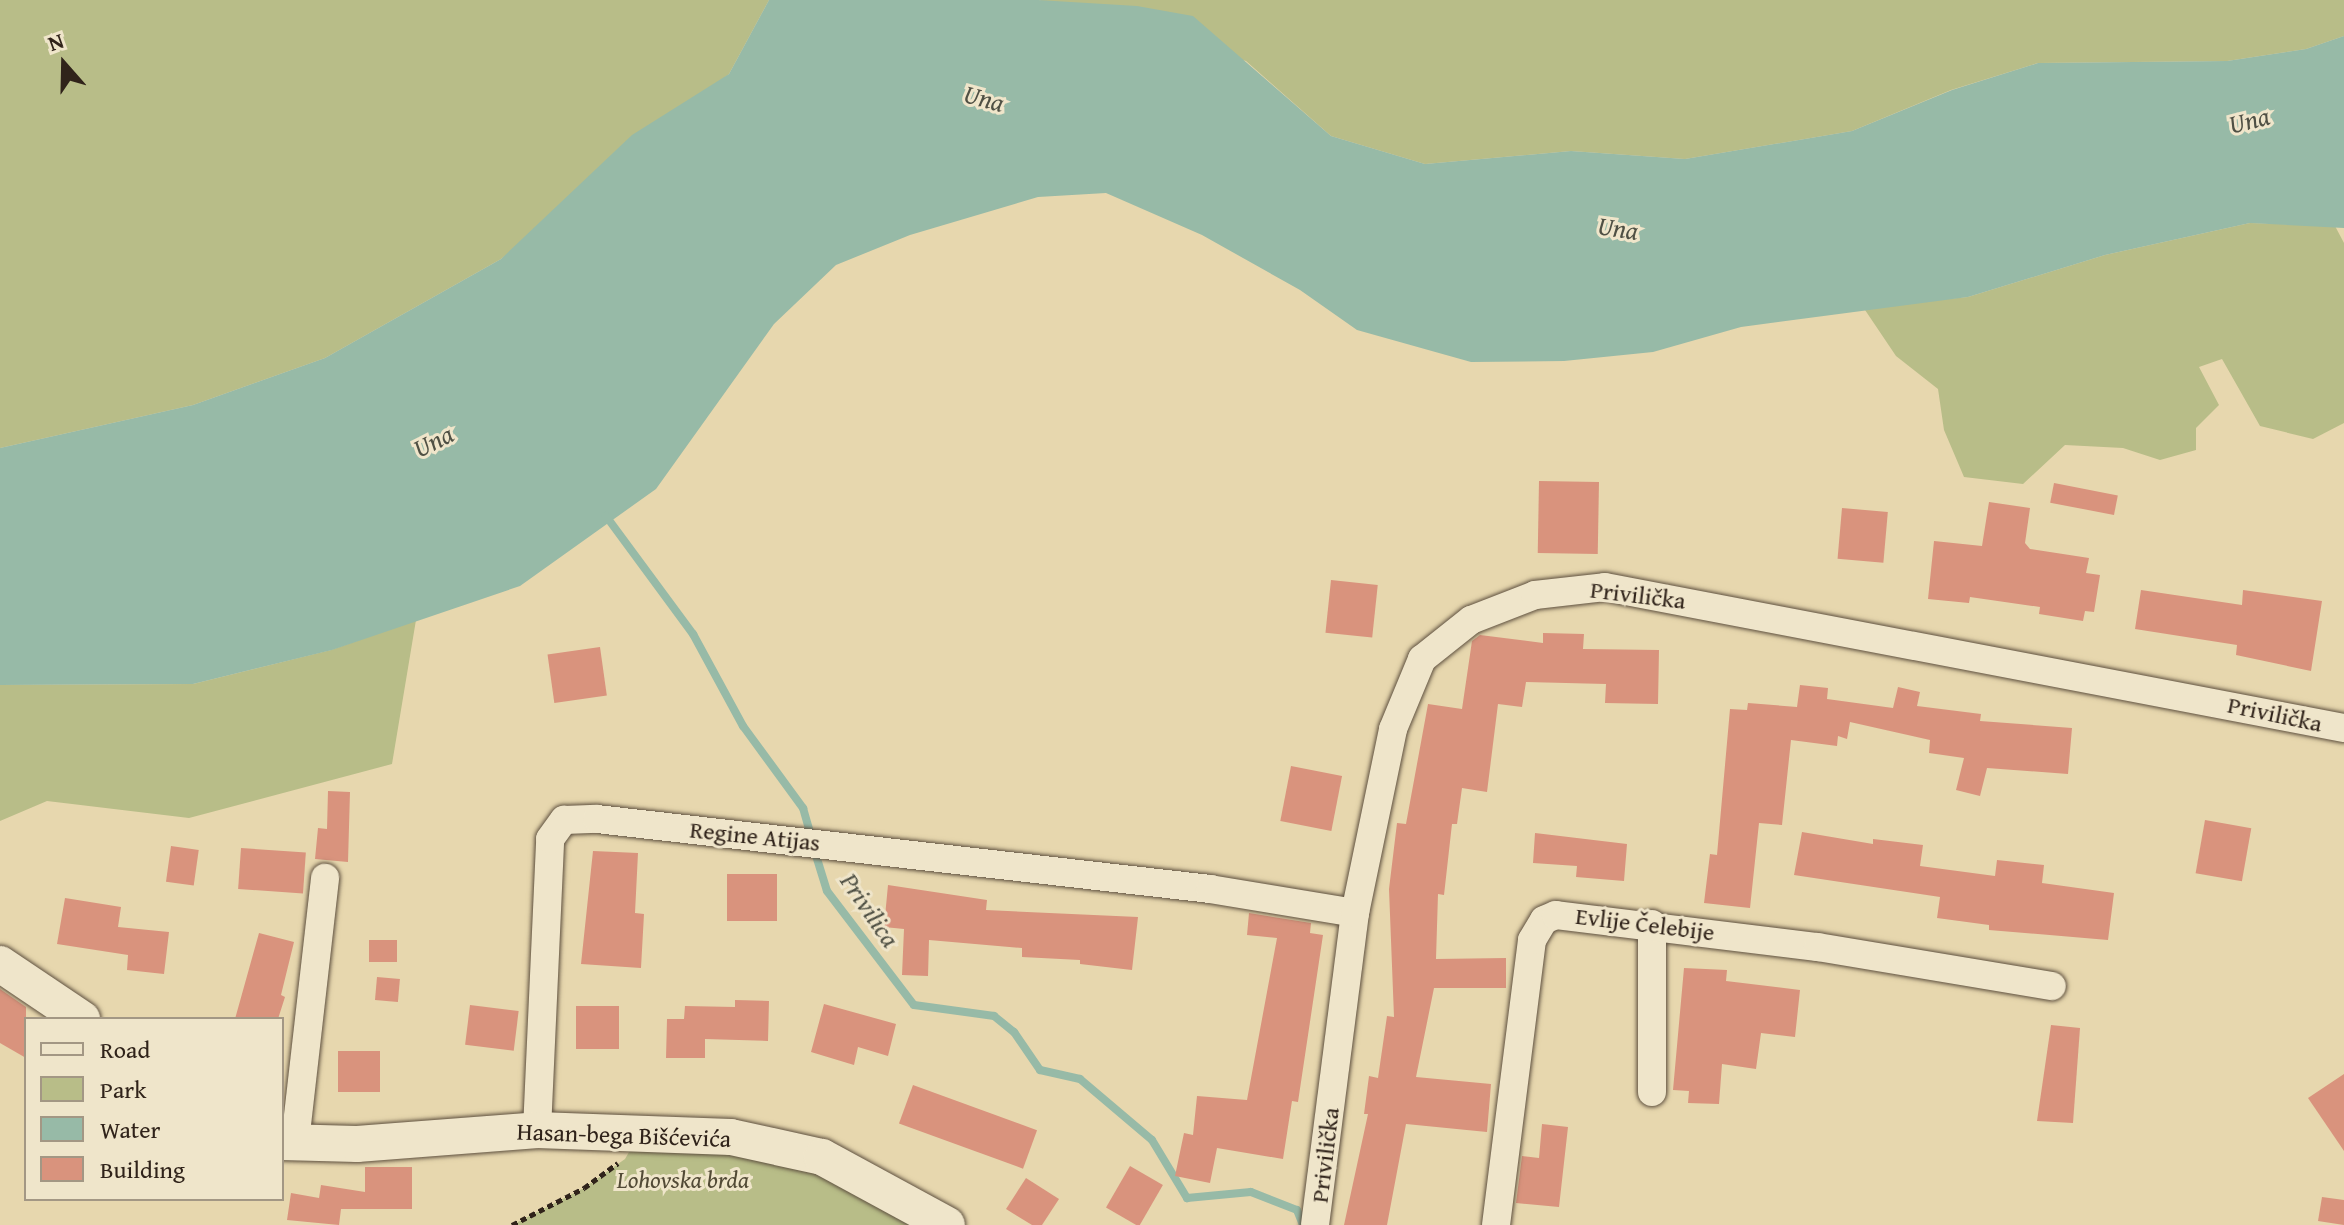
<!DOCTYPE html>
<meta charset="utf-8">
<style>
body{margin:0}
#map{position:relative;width:2344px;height:1225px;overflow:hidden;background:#e7d7ae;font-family:"Gentium Book Plus",serif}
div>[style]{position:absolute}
.green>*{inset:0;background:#b8bd88}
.water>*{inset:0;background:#97baa7}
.stream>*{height:8px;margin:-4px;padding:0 4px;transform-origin:4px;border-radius:4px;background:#97baa7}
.building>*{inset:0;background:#d9937d;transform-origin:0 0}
.path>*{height:5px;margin-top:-2.5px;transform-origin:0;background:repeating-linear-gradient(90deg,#30231a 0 6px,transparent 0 10px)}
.roads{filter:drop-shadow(0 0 2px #5e503f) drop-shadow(0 0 2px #5e503f)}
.minor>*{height:28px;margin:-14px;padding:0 14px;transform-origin:14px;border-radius:14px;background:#efe5ca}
.tertiary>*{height:36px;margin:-18px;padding:0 18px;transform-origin:18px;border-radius:18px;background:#efe5ca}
span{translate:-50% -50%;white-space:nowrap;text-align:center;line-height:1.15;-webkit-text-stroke:6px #efe5ca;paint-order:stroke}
.street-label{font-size:24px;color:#30231a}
.park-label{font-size:24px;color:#524a36;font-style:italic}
.water-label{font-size:26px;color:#4f5044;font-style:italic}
.legend{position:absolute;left:24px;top:1017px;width:260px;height:184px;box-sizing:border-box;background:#efe5ca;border:2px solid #a39784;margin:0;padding:10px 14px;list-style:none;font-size:24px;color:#30231a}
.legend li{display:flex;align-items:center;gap:16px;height:40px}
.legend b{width:40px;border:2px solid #a39784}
.north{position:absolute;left:24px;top:24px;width:80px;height:80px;-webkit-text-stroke:6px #efe5ca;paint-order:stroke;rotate:340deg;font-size:22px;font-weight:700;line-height:32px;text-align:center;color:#30231a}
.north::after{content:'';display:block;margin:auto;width:28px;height:36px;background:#30231a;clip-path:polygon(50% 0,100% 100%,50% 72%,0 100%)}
</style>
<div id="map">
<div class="green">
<i style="clip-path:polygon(0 0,769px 0,729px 74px,501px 259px,325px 358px,193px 405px,0 448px)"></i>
<i style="clip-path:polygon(1038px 0,2344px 0,2344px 36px,2306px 49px,2227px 61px,2038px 63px,1951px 90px,1852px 131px,1685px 159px,1571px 151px,1425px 164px,1331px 136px,1246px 61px)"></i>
<i style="clip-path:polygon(2250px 223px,2335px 226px,2344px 243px,2344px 423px,2313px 439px,2260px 426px,2222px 359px,2199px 367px,2219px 405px,2196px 428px,2196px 450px,2160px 460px,2123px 448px,2065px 445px,2023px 484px,1964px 477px,1944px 430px,1938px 389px,1896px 356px,1863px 307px,1968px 297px,2105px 255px)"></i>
<i style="clip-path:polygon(416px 620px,392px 764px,189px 818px,47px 801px,0 821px,0 685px,193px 684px,331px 650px)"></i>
<i style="clip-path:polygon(640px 1133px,731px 1137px,947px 1225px,512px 1225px,584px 1188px,625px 1159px)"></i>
</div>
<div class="water">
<i style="clip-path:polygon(769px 0,1038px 0,1137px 6px,1193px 16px,1331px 136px,1425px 164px,1571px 151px,1685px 159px,1852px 131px,1952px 90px,2038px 63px,2227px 61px,2306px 49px,2344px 36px,2344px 228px,2250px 223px,2105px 255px,1968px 297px,1741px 327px,1653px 352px,1564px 361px,1471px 362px,1357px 330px,1300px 290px,1202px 235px,1106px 193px,1038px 197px,910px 235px,836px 265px,774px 324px,656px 489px,520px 586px,332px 650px,193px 684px,0 685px,0 448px,193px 405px,325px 358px,501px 259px,632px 135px,729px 74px)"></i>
</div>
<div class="stream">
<i style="left:606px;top:516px;width:147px;rotate:53.6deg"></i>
<i style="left:693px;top:634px;width:105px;rotate:61.5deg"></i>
<i style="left:743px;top:726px;width:102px;rotate:53.8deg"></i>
<i style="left:803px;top:808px;width:29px;rotate:74deg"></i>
<i style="left:814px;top:849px;width:44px;rotate:72.8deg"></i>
<i style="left:827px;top:891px;width:143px;rotate:52.7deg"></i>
<i style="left:914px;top:1005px;width:81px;rotate:7.8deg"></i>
<i style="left:994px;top:1016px;width:26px;rotate:39deg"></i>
<i style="left:1014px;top:1032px;width:46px;rotate:55.6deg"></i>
<i style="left:1040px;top:1070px;width:41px;rotate:12.7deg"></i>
<i style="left:1080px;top:1079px;width:94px;rotate:40.3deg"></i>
<i style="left:1152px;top:1140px;width:68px;rotate:58.9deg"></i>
<i style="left:1187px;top:1198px;width:64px;rotate:-5.4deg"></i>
<i style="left:1251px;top:1192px;width:49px;rotate:21.4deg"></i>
<i style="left:1297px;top:1210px;width:16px;rotate:68deg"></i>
</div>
<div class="building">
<i style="left:1539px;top:481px;width:60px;height:72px;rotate:1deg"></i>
<i style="left:2054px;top:483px;width:65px;height:20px;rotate:11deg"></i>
<i style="clip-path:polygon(1989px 502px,2030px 508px,2025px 543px,2030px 549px,2089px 558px,2086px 573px,2100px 575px,2094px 612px,2085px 611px,2083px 621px,2039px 614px,2040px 607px,1970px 597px,1969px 603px,1928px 599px,1934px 541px,1982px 546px)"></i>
<i style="left:1842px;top:508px;width:46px;height:51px;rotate:5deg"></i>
<i style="left:1331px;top:580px;width:47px;height:53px;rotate:6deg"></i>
<i style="clip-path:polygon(2141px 590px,2242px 605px,2243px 590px,2322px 601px,2311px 671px,2236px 655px,2237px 645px,2135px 629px)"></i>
<i style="clip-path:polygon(1543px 633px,1584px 634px,1583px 649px,1659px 650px,1658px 704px,1605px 703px,1606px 684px,1526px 682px,1522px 707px,1498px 704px,1487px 792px,1462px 788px,1457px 824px,1452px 824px,1444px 895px,1438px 894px,1436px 959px,1506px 958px,1506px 988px,1434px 988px,1416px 1077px,1491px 1084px,1487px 1132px,1406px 1124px,1387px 1225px,1344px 1225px,1368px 1114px,1364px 1114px,1369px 1076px,1378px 1078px,1387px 1016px,1394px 1017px,1389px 889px,1397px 823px,1406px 824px,1428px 704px,1462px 709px,1472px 641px,1480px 635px,1543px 643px)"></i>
<i style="left:600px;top:647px;width:49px;height:53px;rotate:82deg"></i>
<i style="clip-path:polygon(1800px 685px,1828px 688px,1827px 699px,1893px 708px,1898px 687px,1920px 692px,1917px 706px,1981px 714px,1980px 721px,2072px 728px,2068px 774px,1987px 768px,1980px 796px,1956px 790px,1964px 758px,1929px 753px,1930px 740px,1850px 722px,1847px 739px,1838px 736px,1837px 746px,1791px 740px,1782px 825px,1759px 823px,1750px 908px,1704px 903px,1710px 854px,1717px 855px,1730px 709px,1747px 710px,1748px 703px,1797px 707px)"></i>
<i style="left:1291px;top:766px;width:52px;height:56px;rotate:11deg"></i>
<i style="clip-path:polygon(328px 791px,350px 792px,348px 862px,315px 859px,318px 828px,327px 829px)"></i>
<i style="left:2205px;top:820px;width:47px;height:54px;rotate:10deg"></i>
<i style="clip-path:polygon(1802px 832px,1873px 844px,1873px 839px,1923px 845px,1920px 866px,1995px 876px,1997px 860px,2044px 865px,2042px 883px,2114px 893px,2108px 940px,1989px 930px,1989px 925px,1937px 918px,1940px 897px,1794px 875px)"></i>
<i style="clip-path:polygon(1535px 833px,1627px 844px,1624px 881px,1576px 877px,1577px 866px,1533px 863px)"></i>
<i style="left:171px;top:846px;width:28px;height:36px;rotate:8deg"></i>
<i style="left:241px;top:848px;width:65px;height:41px;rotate:4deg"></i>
<i style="clip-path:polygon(593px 851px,638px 853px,635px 913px,644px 914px,641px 968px,581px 964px)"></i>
<i style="left:727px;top:874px;width:50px;height:47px"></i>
<i style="clip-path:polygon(888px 885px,987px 900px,986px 910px,1138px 917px,1132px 970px,1080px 964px,1080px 960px,1022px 957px,1022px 948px,929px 940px,928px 976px,902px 975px,904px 929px,884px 927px)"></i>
<i style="clip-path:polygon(65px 898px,121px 907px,118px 927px,169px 932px,164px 974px,127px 970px,128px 955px,57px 944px)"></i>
<i style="clip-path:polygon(1249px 913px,1311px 923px,1310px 933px,1323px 935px,1298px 1102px,1292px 1101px,1283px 1159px,1217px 1148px,1210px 1183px,1175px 1176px,1184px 1133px,1193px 1135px,1197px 1096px,1247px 1100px,1277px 938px,1247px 935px)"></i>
<i style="clip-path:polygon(259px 933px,294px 942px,281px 995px,285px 997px,278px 1019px,235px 1019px)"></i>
<i style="left:369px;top:940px;width:28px;height:22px"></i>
<i style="clip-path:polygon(1684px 968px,1727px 970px,1726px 981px,1800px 990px,1795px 1037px,1761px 1033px,1756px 1069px,1722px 1064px,1719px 1104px,1688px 1103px,1689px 1091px,1673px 1090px)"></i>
<i style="left:377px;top:977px;width:23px;height:23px;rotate:5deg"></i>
<i style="clip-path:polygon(0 989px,26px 1007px,26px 1058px,0 1043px)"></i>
<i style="clip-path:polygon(735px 1000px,769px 1001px,768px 1041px,705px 1039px,705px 1058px,666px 1058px,667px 1019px,684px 1019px,685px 1006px,735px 1007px)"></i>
<i style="clip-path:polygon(824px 1004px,896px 1024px,888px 1056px,858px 1047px,854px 1065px,811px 1052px)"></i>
<i style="left:470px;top:1005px;width:49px;height:40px;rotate:7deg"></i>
<i style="left:576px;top:1006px;width:43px;height:43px"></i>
<i style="clip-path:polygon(2051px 1025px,2080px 1028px,2073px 1123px,2037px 1121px)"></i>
<i style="left:338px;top:1051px;width:42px;height:41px"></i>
<i style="clip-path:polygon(2344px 1074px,2344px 1151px,2308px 1098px)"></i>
<i style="left:913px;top:1085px;width:132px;height:41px;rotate:20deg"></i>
<i style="clip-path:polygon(1542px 1124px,1568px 1127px,1559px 1207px,1516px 1203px,1522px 1156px,1539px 1158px)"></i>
<i style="left:1130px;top:1166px;width:38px;height:48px;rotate:30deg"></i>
<i style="clip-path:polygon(365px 1167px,412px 1167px,412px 1209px,341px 1209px,339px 1225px,287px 1220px,291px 1193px,319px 1198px,321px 1185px,365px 1192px)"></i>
<i style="clip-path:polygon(1026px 1178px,1059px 1199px,1042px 1225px,1032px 1225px,1006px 1209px)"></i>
<i style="clip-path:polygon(2322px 1197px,2344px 1200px,2344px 1225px,2318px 1221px)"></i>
</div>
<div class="path">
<i style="left:512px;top:1225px;width:81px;rotate:-27.2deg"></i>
<i style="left:584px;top:1188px;width:42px;rotate:-36.3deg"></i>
</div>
<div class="roads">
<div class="minor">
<i style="left:1652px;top:1092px;width:168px;rotate:-90deg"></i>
<i style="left:537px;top:1130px;width:291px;rotate:-87.4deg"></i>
<i style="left:550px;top:839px;width:24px;rotate:-54deg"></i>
<i style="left:564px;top:820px;width:33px;rotate:-2deg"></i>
<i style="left:597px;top:819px;width:617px;rotate:6.51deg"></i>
<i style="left:1210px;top:889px;width:147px;rotate:9.4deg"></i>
<i style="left:295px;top:1142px;width:266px;rotate:-83.5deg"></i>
<i style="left:1315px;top:1225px;width:315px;rotate:-82.7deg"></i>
<i style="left:1355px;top:913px;width:188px;rotate:-78.3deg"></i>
<i style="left:1393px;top:729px;width:76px;rotate:-67.5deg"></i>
<i style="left:1422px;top:659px;width:63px;rotate:-38.5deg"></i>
<i style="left:1471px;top:620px;width:69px;rotate:-21.3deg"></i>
<i style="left:1535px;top:595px;width:70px;rotate:-6.5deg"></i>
<i style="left:1605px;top:587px;width:752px;rotate:10.8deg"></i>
<i style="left:1496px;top:1225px;width:287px;rotate:-82.8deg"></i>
<i style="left:1532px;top:940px;width:23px;rotate:-59deg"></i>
<i style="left:1544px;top:920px;width:13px;rotate:-23deg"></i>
<i style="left:1556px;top:915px;width:264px;rotate:7deg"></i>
<i style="left:1818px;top:947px;width:237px;rotate:9.5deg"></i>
</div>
<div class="tertiary">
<i style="left:0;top:964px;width:99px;rotate:33.9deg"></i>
<i style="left:282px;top:1142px;width:75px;rotate:1.5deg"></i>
<i style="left:357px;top:1144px;width:181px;rotate:-4.4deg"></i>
<i style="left:537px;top:1130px;width:194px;rotate:2.1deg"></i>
<i style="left:731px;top:1137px;width:93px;rotate:12.4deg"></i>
<i style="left:822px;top:1157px;width:142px;rotate:28.5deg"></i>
</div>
</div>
<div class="street-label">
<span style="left:1638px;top:595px;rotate:7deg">Privilička</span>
<span style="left:2275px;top:714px;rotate:12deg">Privilička</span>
<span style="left:755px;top:836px;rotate:6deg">Regine Atijas</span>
<span style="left:1645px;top:924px;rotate:7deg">Evlije Čelebije</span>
<span style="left:624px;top:1135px;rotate:2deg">Hasan-bega Bišćevića</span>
<span style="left:1325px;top:1155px;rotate:-83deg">Privilička</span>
</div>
<div class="park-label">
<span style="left:683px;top:1180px">Lohovska brda</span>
</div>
<div class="water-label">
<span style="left:984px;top:98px;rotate:15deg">Una</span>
<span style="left:2249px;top:120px;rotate:-14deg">Una</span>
<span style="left:1618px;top:228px;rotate:8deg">Una</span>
<span style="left:433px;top:441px;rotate:-27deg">Una</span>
<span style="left:870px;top:910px;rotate:56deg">Privilica</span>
</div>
<ul class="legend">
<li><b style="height:10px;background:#efe5ca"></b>Road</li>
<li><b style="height:22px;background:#b8bd88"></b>Park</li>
<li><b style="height:22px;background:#97baa7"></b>Water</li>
<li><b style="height:22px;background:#d9937d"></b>Building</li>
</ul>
<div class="north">N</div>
</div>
